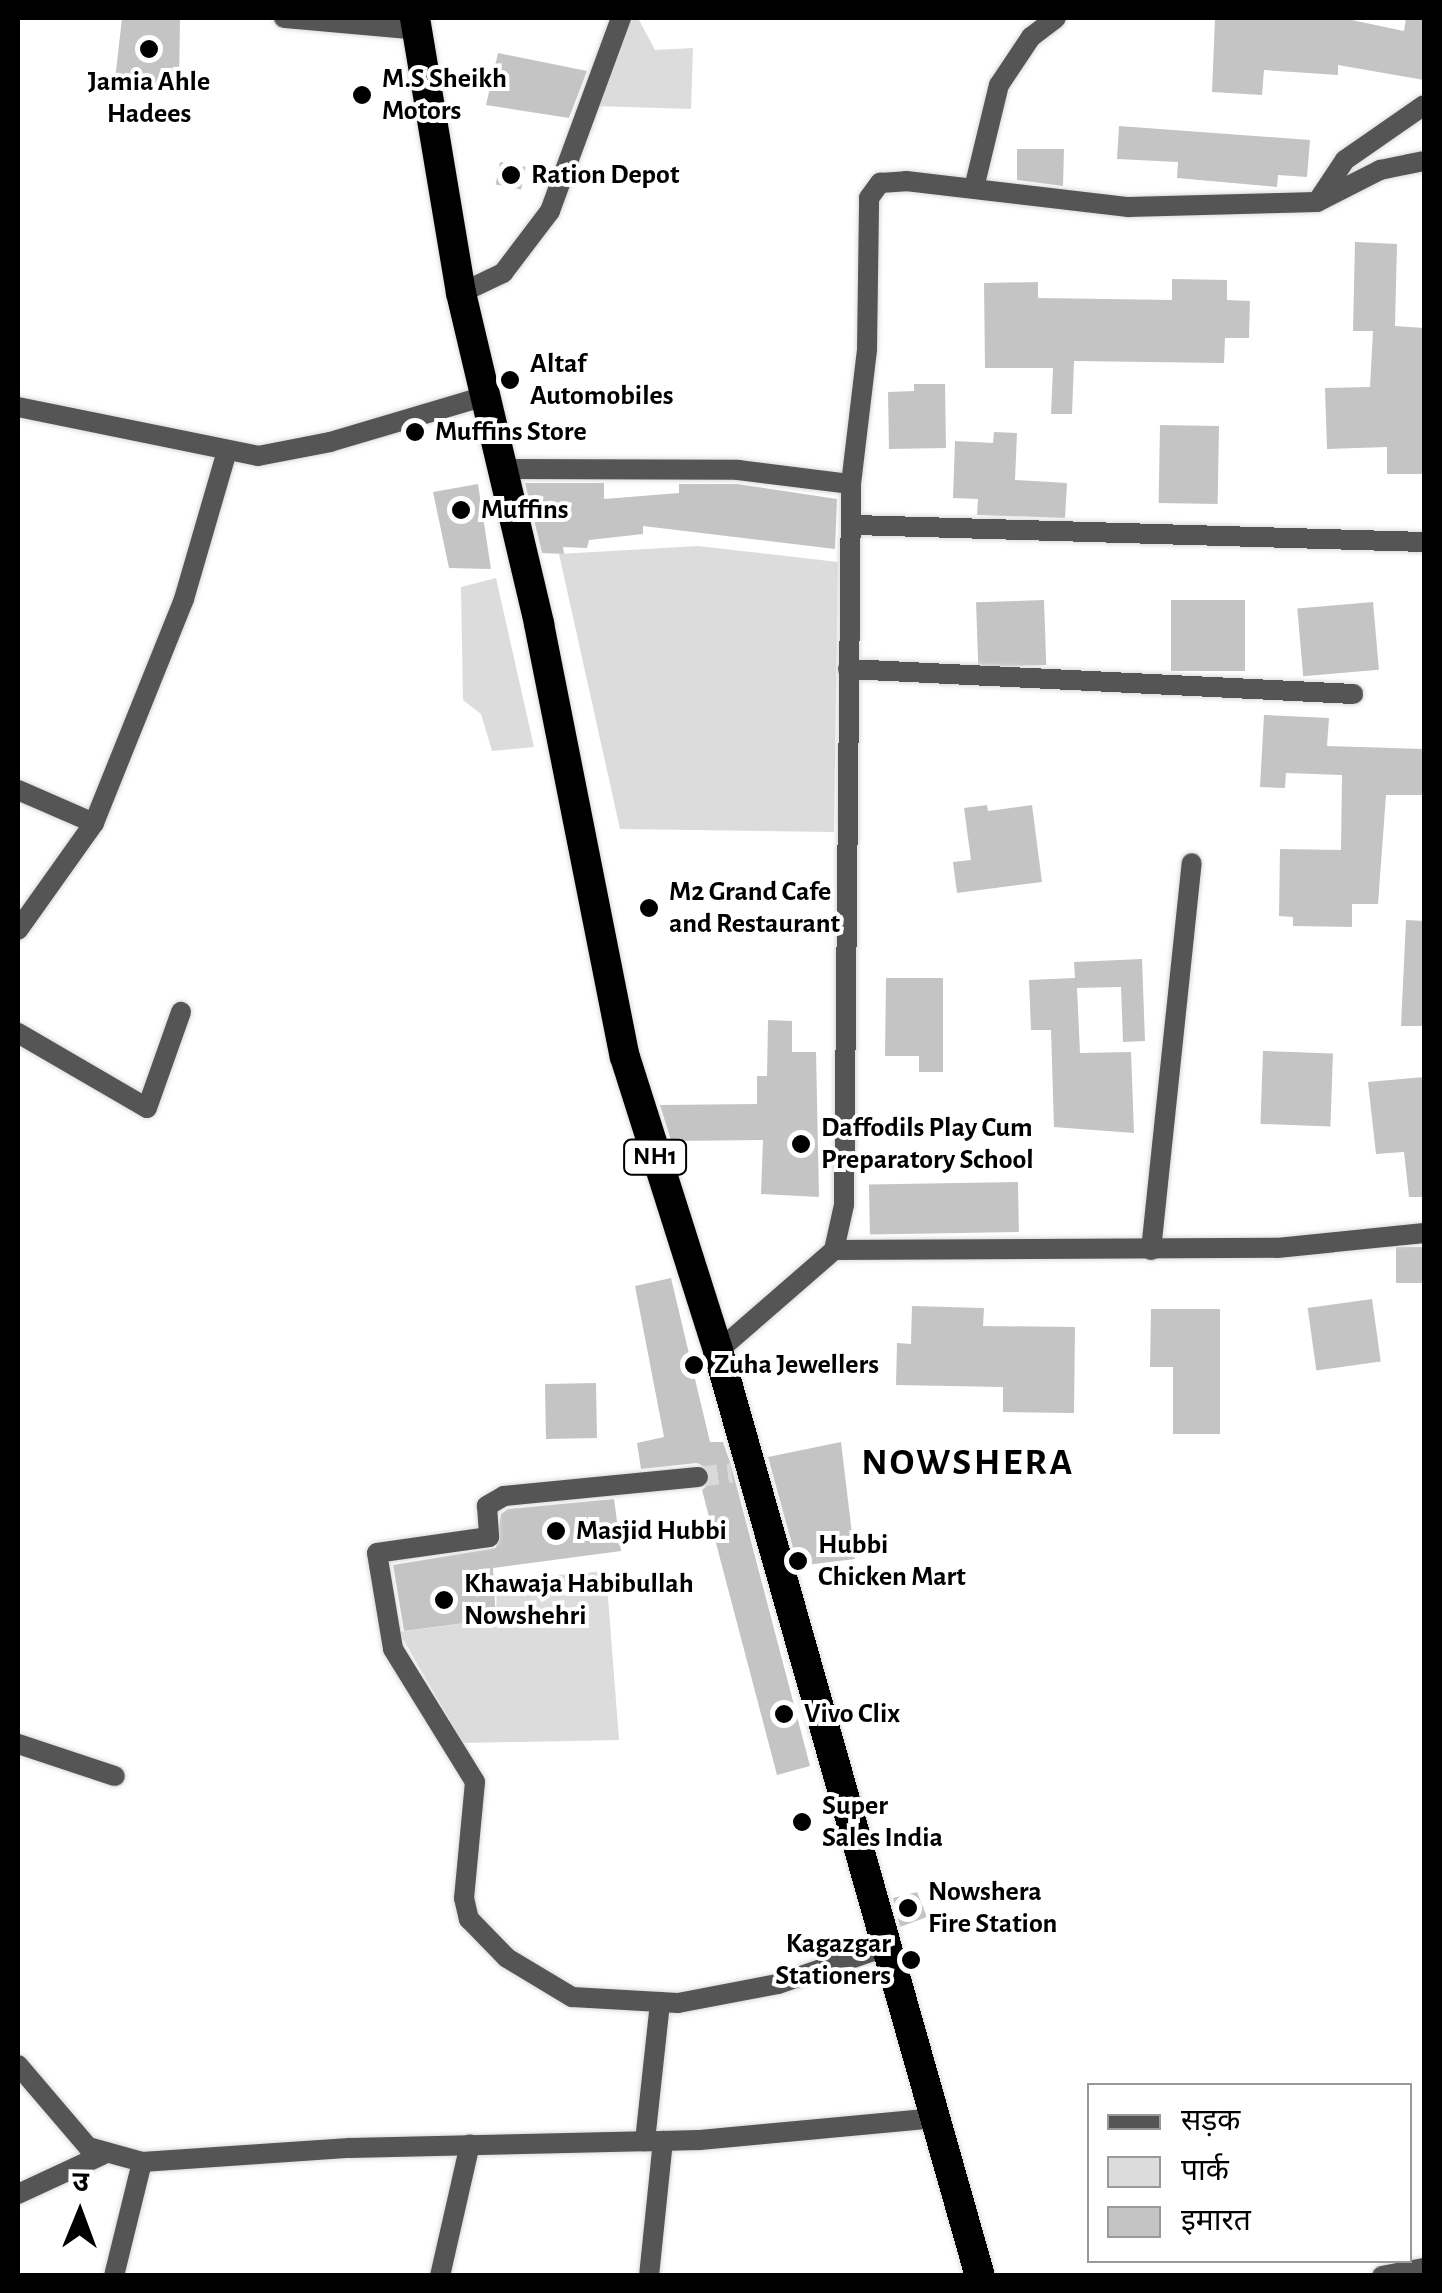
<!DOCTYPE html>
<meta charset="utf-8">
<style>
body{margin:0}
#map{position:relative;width:1442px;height:2293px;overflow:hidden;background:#fff;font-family:"Alegreya Sans","Noto Sans Devanagari",sans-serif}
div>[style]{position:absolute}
.green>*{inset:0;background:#dcdcdc}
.building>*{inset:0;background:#c4c4c4;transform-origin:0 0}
.street-tunnel>*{height:20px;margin-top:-10px;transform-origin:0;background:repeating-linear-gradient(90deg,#d9d9d9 0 20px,transparent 0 30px)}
.roads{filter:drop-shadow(0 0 2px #dbdbdb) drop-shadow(0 0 2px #dbdbdb)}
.street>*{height:20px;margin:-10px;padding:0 10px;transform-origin:10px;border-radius:10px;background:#555}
.highway>*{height:30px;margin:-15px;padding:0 15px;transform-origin:15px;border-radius:15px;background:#000}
.dots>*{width:28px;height:28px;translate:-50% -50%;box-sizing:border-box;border:5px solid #fff;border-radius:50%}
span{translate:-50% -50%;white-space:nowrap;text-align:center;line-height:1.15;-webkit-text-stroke:8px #fff;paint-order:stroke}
.shield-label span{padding:2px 8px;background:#fff;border:2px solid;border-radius:8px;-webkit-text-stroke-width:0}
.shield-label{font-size:25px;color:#000;font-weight:700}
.poi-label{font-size:28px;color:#000;font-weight:700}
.left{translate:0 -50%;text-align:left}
.right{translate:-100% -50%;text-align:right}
.district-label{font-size:38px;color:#000;font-weight:700;letter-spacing:2.5px}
.frame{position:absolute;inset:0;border:20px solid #000;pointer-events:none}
.legend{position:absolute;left:1087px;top:2083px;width:325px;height:180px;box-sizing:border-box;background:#fff;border:2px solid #999;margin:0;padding:12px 18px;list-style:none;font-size:30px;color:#000}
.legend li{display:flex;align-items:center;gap:20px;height:50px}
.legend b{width:50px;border:2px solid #999}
.north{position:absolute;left:30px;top:2163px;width:100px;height:100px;-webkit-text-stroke:8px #fff;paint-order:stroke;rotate:1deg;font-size:28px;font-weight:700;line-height:40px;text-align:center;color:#000}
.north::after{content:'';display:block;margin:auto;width:35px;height:45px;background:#000;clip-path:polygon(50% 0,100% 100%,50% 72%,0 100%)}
</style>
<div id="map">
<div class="green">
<i style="clip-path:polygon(628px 18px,638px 18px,655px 50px,693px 48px,691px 109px,595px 106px)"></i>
<i style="clip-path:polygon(698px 546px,838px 562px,834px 832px,620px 829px,559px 554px)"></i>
<i style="clip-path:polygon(496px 578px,534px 747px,492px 751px,481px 714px,463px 700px,461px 587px)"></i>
<i style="clip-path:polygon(606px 1571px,619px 1740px,463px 1743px,399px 1632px,496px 1619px,497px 1580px)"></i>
</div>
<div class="building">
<i style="clip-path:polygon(122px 18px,180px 18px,179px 89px,115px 80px)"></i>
<i style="clip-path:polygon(1215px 18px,1342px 18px,1404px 31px,1406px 18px,1424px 18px,1424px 80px,1338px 65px,1338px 75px,1264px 70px,1262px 95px,1212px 92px)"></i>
<i style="clip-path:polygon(498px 53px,587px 71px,569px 118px,486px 105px)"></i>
<i style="clip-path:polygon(1119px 126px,1310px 140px,1307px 177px,1278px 175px,1277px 187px,1177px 178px,1178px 162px,1117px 159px)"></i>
<i style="clip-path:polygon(1017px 149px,1064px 149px,1063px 186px,1017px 180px)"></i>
<i style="left:500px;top:162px;width:26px;height:23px;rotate:11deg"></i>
<i style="clip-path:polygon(1355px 242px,1397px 244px,1395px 326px,1424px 328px,1424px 474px,1387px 474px,1387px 447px,1327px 449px,1325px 388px,1370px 387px,1373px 331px,1353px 331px)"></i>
<i style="clip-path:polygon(1172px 279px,1227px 280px,1227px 300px,1250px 301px,1249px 338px,1225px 338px,1224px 363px,1074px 361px,1072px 414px,1051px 414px,1053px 368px,985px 368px,984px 283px,1038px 282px,1038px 298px,1172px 300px)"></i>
<i style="clip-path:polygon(914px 384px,945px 384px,946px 448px,889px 449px,888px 392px,914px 391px)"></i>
<i style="left:1160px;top:425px;width:59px;height:78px;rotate:1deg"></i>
<i style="clip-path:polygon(994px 432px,1017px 433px,1015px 480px,1067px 483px,1065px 518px,977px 515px,978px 499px,953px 498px,955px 441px,993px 443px)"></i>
<i style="clip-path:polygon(525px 483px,604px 483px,604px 499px,679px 493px,679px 484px,737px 484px,837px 499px,835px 549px,643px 526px,643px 534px,589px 540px,587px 548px,563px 547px,564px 554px,542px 553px)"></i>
<i style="clip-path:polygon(478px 484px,491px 569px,449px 568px,433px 492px)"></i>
<i style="left:1044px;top:600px;width:65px;height:68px;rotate:88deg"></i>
<i style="left:1171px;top:600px;width:74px;height:71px"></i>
<i style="left:1373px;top:602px;width:68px;height:76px;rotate:85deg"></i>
<i style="clip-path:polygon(1264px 715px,1329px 718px,1327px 746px,1424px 749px,1424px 795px,1386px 795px,1378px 904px,1352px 904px,1352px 927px,1293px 926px,1293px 917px,1279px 916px,1280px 849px,1341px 850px,1342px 775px,1286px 773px,1285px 788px,1260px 787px)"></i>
<i style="clip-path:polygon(987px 805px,988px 811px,1032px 805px,1042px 882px,957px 893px,953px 862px,971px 860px,964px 808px)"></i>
<i style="clip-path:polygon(1406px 920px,1424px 921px,1424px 1026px,1401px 1026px)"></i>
<i style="clip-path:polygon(1142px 959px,1145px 1041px,1123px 1042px,1121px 987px,1077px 988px,1080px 1053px,1131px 1052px,1134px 1133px,1054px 1127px,1051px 1030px,1031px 1030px,1029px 980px,1075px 978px,1074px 962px)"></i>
<i style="clip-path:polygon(886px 978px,943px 978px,943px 1072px,919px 1072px,919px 1056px,885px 1056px)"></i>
<i style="clip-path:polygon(768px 1020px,792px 1021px,792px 1052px,816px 1052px,819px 1197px,761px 1194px,763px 1140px,671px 1141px,660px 1105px,757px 1104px,757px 1076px,767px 1076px)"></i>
<i style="left:1263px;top:1051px;width:70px;height:73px;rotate:2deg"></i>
<i style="clip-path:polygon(1424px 1077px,1424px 1197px,1409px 1197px,1404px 1152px,1376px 1154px,1368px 1082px)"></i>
<i style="left:1018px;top:1182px;width:50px;height:149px;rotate:89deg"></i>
<i style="left:1424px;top:1247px;width:36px;height:28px;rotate:90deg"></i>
<i style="clip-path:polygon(671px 1278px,710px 1442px,723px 1442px,731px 1465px,810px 1766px,777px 1775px,702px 1490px,711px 1482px,710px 1470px,697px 1463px,641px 1469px,637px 1443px,664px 1437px,635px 1286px)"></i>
<i style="left:1372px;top:1299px;width:63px;height:65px;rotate:82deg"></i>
<i style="clip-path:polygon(912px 1306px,984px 1308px,983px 1326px,1075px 1327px,1074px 1413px,1003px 1412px,1003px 1387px,896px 1385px,897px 1343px,911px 1344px)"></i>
<i style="clip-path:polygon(1151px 1309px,1220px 1309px,1220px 1434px,1173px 1434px,1173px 1367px,1150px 1367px)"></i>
<i style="left:596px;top:1383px;width:55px;height:51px;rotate:89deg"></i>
<i style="clip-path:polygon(841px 1442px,855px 1559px,798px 1566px,768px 1457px)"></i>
<i style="clip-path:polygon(614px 1499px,621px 1551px,493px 1568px,496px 1619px,404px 1631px,393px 1565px,496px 1548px,501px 1514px,508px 1509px)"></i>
<i style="clip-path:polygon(917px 1892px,927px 1917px,900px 1927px,893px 1898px)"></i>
</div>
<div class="street-tunnel">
<i style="left:698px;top:1477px;width:34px;rotate:-7deg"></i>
</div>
<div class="roads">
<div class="street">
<i style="left:284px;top:18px;width:135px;rotate:5.1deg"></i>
<i style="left:974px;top:188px;width:106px;rotate:-76.4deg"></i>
<i style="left:999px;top:85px;width:58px;rotate:-56.3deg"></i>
<i style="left:1031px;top:37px;width:31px;rotate:-37deg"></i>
<i style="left:1317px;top:202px;width:50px;rotate:-56.3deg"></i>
<i style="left:1345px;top:160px;width:96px;rotate:-34.8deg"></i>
<i style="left:461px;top:293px;width:47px;rotate:-25.5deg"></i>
<i style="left:503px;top:273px;width:78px;rotate:-52.8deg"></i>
<i style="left:550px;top:211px;width:206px;rotate:-69.8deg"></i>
<i style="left:18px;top:407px;width:245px;rotate:11.5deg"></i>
<i style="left:258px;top:456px;width:73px;rotate:-11deg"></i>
<i style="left:330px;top:442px;width:166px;rotate:-16.5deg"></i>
<i style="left:506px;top:469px;width:232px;rotate:0.2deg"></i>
<i style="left:738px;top:470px;width:114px;rotate:7.1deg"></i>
<i style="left:855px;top:525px;width:569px;rotate:1.71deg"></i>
<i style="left:848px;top:669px;width:506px;rotate:2.83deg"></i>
<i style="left:18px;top:790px;width:83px;rotate:23.5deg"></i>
<i style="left:18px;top:930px;width:131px;rotate:-54.6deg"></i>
<i style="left:94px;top:823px;width:241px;rotate:-68.1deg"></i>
<i style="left:184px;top:599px;width:151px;rotate:-73.8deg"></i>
<i style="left:18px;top:1033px;width:149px;rotate:30.2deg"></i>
<i style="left:147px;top:1108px;width:102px;rotate:-70.5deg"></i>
<i style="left:834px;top:1250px;width:443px;rotate:-0.3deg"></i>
<i style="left:1277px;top:1248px;width:148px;rotate:-5.8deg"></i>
<i style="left:1151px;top:1250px;width:389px;rotate:-84deg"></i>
<i style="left:718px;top:1351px;width:154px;rotate:-41deg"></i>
<i style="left:834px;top:1250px;width:46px;rotate:-77.5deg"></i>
<i style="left:844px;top:1205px;width:721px;rotate:-89.44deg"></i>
<i style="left:851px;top:484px;width:136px;rotate:-83.2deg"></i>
<i style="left:867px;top:349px;width:151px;rotate:-89.2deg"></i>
<i style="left:869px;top:198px;width:19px;rotate:-54deg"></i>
<i style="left:880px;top:183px;width:26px;rotate:-4deg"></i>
<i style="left:906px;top:181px;width:224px;rotate:6.7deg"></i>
<i style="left:1128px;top:207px;width:189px;rotate:-1.5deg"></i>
<i style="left:1317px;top:202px;width:71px;rotate:-26.9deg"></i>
<i style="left:1380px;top:170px;width:45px;rotate:-11.6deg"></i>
<i style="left:698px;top:1477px;width:195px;rotate:174.4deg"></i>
<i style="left:504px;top:1496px;width:20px;rotate:150deg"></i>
<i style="left:487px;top:1506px;width:31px;rotate:86deg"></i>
<i style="left:489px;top:1537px;width:113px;rotate:171.9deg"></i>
<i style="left:377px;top:1553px;width:97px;rotate:80.5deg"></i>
<i style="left:393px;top:1649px;width:156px;rotate:58.3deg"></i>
<i style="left:475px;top:1782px;width:117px;rotate:95.4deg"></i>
<i style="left:464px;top:1898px;width:22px;rotate:77deg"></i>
<i style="left:469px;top:1919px;width:54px;rotate:45.7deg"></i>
<i style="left:507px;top:1958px;width:76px;rotate:31deg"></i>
<i style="left:572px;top:1997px;width:106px;rotate:3.2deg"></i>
<i style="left:678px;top:2003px;width:102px;rotate:-10.8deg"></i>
<i style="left:778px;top:1984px;width:116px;rotate:-19.1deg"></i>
<i style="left:18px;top:1744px;width:102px;rotate:18.3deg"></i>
<i style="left:18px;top:2065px;width:108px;rotate:49.5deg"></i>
<i style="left:88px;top:2147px;width:56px;rotate:15.5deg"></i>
<i style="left:142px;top:2162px;width:208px;rotate:-3.9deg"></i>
<i style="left:350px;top:2148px;width:349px;rotate:-1.3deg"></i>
<i style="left:699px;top:2140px;width:239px;rotate:-5.3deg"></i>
<i style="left:645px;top:2141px;width:140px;rotate:-83.8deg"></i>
<i style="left:18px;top:2194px;width:93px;rotate:-24.9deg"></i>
<i style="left:114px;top:2276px;width:117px;rotate:-76.2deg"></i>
<i style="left:440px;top:2276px;width:135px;rotate:-77.2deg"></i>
<i style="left:649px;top:2276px;width:136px;rotate:-84.1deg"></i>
<i style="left:1382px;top:2276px;width:43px;rotate:-10.8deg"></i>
</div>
<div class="highway">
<i style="left:415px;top:18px;width:279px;rotate:80.5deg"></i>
<i style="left:461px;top:293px;width:340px;rotate:76.7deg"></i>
<i style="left:539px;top:624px;width:441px;rotate:78.8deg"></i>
<i style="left:625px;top:1057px;width:308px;rotate:72.4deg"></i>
<i style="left:718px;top:1351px;width:961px;rotate:74.19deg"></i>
</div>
</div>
<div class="dots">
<i style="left:149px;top:49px;background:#000"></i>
<i style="left:362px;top:95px;background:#000"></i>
<i style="left:511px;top:175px;background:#000"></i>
<i style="left:510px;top:380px;background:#000"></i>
<i style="left:415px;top:432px;background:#000"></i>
<i style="left:461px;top:510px;background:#000"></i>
<i style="left:649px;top:908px;background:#000"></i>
<i style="left:801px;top:1144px;background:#000"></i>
<i style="left:694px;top:1365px;background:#000"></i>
<i style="left:556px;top:1531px;background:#000"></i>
<i style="left:798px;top:1561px;background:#000"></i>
<i style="left:444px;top:1600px;background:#000"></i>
<i style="left:784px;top:1714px;background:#000"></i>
<i style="left:802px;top:1822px;background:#000"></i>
<i style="left:908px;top:1908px;background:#000"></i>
<i style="left:911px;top:1960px;background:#000"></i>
</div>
<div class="shield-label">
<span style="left:655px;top:1157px">NH1</span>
</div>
<div class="poi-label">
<span class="left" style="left:382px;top:95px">M.S Sheikh<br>Motors</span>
<span style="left:149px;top:98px">Jamia Ahle<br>Hadees</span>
<span class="left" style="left:531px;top:175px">Ration Depot</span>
<span class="left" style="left:530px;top:380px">Altaf<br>Automobiles</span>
<span class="left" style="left:435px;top:432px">Muffins Store</span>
<span class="left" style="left:481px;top:510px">Muffins</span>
<span class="left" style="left:669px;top:908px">M2 Grand Cafe<br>and Restaurant</span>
<span class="left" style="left:821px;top:1144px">Daffodils Play Cum<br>Preparatory School</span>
<span class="left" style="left:714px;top:1365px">Zuha Jewellers</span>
<span class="left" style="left:576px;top:1531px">Masjid Hubbi</span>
<span class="left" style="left:818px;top:1561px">Hubbi<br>Chicken Mart</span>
<span class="left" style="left:464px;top:1600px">Khawaja Habibullah<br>Nowshehri</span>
<span class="left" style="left:804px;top:1714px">Vivo Clix</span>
<span class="left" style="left:822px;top:1822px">Super<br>Sales India</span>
<span class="left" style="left:928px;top:1908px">Nowshera<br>Fire Station</span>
<span class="right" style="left:891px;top:1960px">Kagazgar<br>Stationers</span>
</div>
<div class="district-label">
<span style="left:968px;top:1464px">NOWSHERA</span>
</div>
<div class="frame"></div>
<ul class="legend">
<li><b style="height:12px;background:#555"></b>सड़क</li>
<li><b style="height:28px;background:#dcdcdc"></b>पार्क</li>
<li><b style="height:28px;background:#c4c4c4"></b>इमारत</li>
</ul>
<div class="north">उ</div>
</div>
